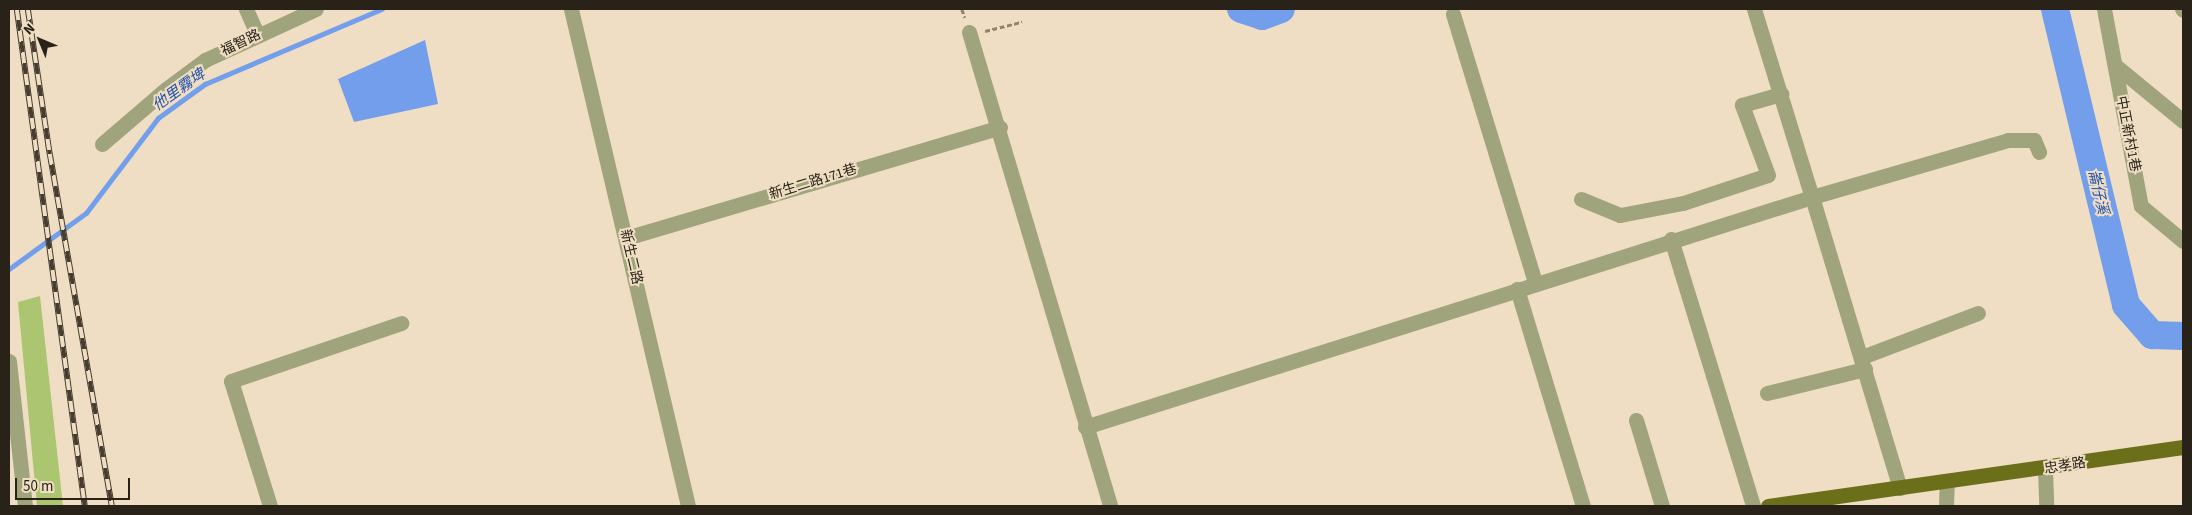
<!DOCTYPE html>
<meta charset="utf-8">
<style>
body{margin:0}
#map{position:relative;width:2192px;height:515px;overflow:hidden;background:#efdec3;font-family:"Source Sans 3","Noto Sans TC",sans-serif}
div>[style]{position:absolute}
.green>*{inset:0;background:#abc570}
.water>*{inset:0;background:#729eeb}
.stream>*{height:4.5px;margin:-2.25px;padding:0 2.25px;transform-origin:2.25px;border-radius:2.25px;background:#729eeb}
.river>*{height:28px;margin:-14px;padding:0 14px;transform-origin:14px;border-radius:14px;background:#729eeb}
.path>*{height:2.5px;margin-top:-1.25px;transform-origin:0;background:repeating-linear-gradient(90deg,#908471 0 5px,transparent 0 7.5px)}
.minor>*{height:15px;margin:-7.5px;padding:0 7.5px;transform-origin:7.5px;border-radius:7.5px;background:#a0a47c}
.major>*{height:15px;margin:-7.5px;padding:0 7.5px;transform-origin:7.5px;border-radius:7.5px;background:#6c6f19}
.rail>*{height:5.5px;margin-top:-2.75px;transform-origin:0;background:repeating-linear-gradient(90deg,#efdec3 0 11px,#463d31 0 22px);box-sizing:border-box;border-block:1px solid #463d31}
span{translate:-50% -50%;white-space:nowrap;text-align:center;line-height:1.15;-webkit-text-stroke:4px #efdec3;paint-order:stroke}
.street-label{font-size:14px;color:#292218}
.water-label{font-size:15px;color:#2051ab;font-style:italic}
.frame{position:absolute;inset:0;border:10px solid #292218;pointer-events:none}
.north{position:absolute;left:15px;top:15px;width:50px;height:50px;-webkit-text-stroke:4px #efdec3;paint-order:stroke;rotate:315deg;font-size:14px;font-weight:700;line-height:20px;text-align:center;color:#292218}
.north::after{content:'';display:block;margin:auto;width:18px;height:22px;background:#292218;clip-path:polygon(50% 0,100% 100%,50% 72%,0 100%)}
.scale{position:absolute;left:15px;top:478px;width:115px;height:22px;box-sizing:border-box;border:2px solid #292218;border-top:0;padding-left:6px;font-size:15px;line-height:18px;white-space:nowrap;color:#292218;-webkit-text-stroke:4px #efdec3;paint-order:stroke}
</style>
<div id="map">
<div class="green">
<i style="clip-path:polygon(40px 296px,63px 506px,37px 506px,18px 302px)"></i>
</div>
<div class="water">
<i style="clip-path:polygon(425px 40px,438px 104px,354px 122px,338px 79px)"></i>
</div>
<div class="stream">
<i style="left:9px;top:269px;width:95px;rotate:-36deg"></i>
<i style="left:86px;top:213px;width:119px;rotate:-52.8deg"></i>
<i style="left:158px;top:118px;width:58px;rotate:-35.9deg"></i>
<i style="left:205px;top:84px;width:192px;rotate:-23deg"></i>
</div>
<div class="river">
<i style="left:1241px;top:9px;width:22px;rotate:18deg"></i>
<i style="left:1262px;top:16px;width:20px;rotate:-20deg"></i>
<i style="left:2055px;top:9px;width:304px;rotate:76.5deg"></i>
<i style="left:2126px;top:305px;width:40px;rotate:49deg"></i>
<i style="left:2152px;top:335px;width:31px;rotate:2deg"></i>
</div>
<div class="path">
<i style="left:962px;top:9px;width:9px;rotate:72deg"></i>
<i style="left:985px;top:31px;width:38px;rotate:-14deg"></i>
</div>
<div class="minor">
<i style="left:246px;top:9px;width:27px;rotate:66deg"></i>
<i style="left:571px;top:9px;width:511px;rotate:76.75deg"></i>
<i style="left:1754px;top:9px;width:197px;rotate:72.9deg"></i>
<i style="left:1812px;top:197px;width:204px;rotate:-16.2deg"></i>
<i style="left:2008px;top:140px;width:26px"></i>
<i style="left:2034px;top:140px;width:13px;rotate:67deg"></i>
<i style="left:2104px;top:9px;width:200px;rotate:79.4deg"></i>
<i style="left:2141px;top:206px;width:55px;rotate:39.8deg"></i>
<i style="left:2182px;top:9px;width:1px;rotate:45deg"></i>
<i style="left:1453px;top:14px;width:281px;rotate:73deg"></i>
<i style="left:969px;top:32px;width:495px;rotate:73.4deg"></i>
<i style="left:2116px;top:66px;width:87px;rotate:39.4deg"></i>
<i style="left:102px;top:144px;width:84px;rotate:-40.7deg"></i>
<i style="left:166px;top:89px;width:49px;rotate:-36.6deg"></i>
<i style="left:205px;top:60px;width:122px;rotate:-24.7deg"></i>
<i style="left:1581px;top:199px;width:42px;rotate:22.3deg"></i>
<i style="left:1620px;top:215px;width:64px;rotate:-10.8deg"></i>
<i style="left:1683px;top:203px;width:89px;rotate:-18.2deg"></i>
<i style="left:1768px;top:175px;width:75px;rotate:-110.4deg"></i>
<i style="left:1742px;top:105px;width:41px;rotate:-15.8deg"></i>
<i style="left:626px;top:238px;width:390px;rotate:-16.5deg"></i>
<i style="left:1671px;top:239px;width:279px;rotate:72.9deg"></i>
<i style="left:1517px;top:289px;width:227px;rotate:73.1deg"></i>
<i style="left:1862px;top:357px;width:124px;rotate:-20.8deg"></i>
<i style="left:9px;top:361px;width:146px;rotate:83.7deg"></i>
<i style="left:1767px;top:393px;width:101px;rotate:-13.8deg"></i>
<i style="left:1636px;top:420px;width:90px;rotate:73.2deg"></i>
<i style="left:1085px;top:427px;width:763px;rotate:-17.56deg"></i>
<i style="left:1812px;top:197px;width:304px;rotate:73.2deg"></i>
<i style="left:2045px;top:469px;width:37px;rotate:88deg"></i>
<i style="left:270px;top:506px;width:131px;rotate:-107.3deg"></i>
<i style="left:231px;top:381px;width:180px;rotate:-18.8deg"></i>
<i style="left:1946px;top:506px;width:24px;rotate:-88deg"></i>
</div>
<div class="major">
<i style="left:1768px;top:506px;width:419px;rotate:-8.1deg"></i>
</div>
<div class="rail">
<i style="left:17px;top:9px;width:502px;rotate:82.21deg"></i>
<i style="left:28px;top:9px;width:147px;rotate:81.4deg"></i>
<i style="left:50px;top:154px;width:357px;rotate:80deg"></i>
</div>
<div class="street-label">
<span style="left:241px;top:43px;rotate:-26deg">福智路</span>
<span style="left:2128px;top:134px;rotate:79deg">中正新村1巷</span>
<span style="left:813px;top:182px;rotate:-17deg">新生二路171巷</span>
<span style="left:631px;top:257px;rotate:77deg">新生二路</span>
<span style="left:2065px;top:466px;rotate:-9deg">忠孝路</span>
</div>
<div class="water-label">
<span style="left:179px;top:90px;rotate:-35deg">他里霧埤</span>
<span style="left:2098px;top:192px;rotate:77deg">崙仔溪</span>
</div>
<div class="frame"></div>
<div class="north">N</div>
<div class="scale">50 m</div>
</div>
